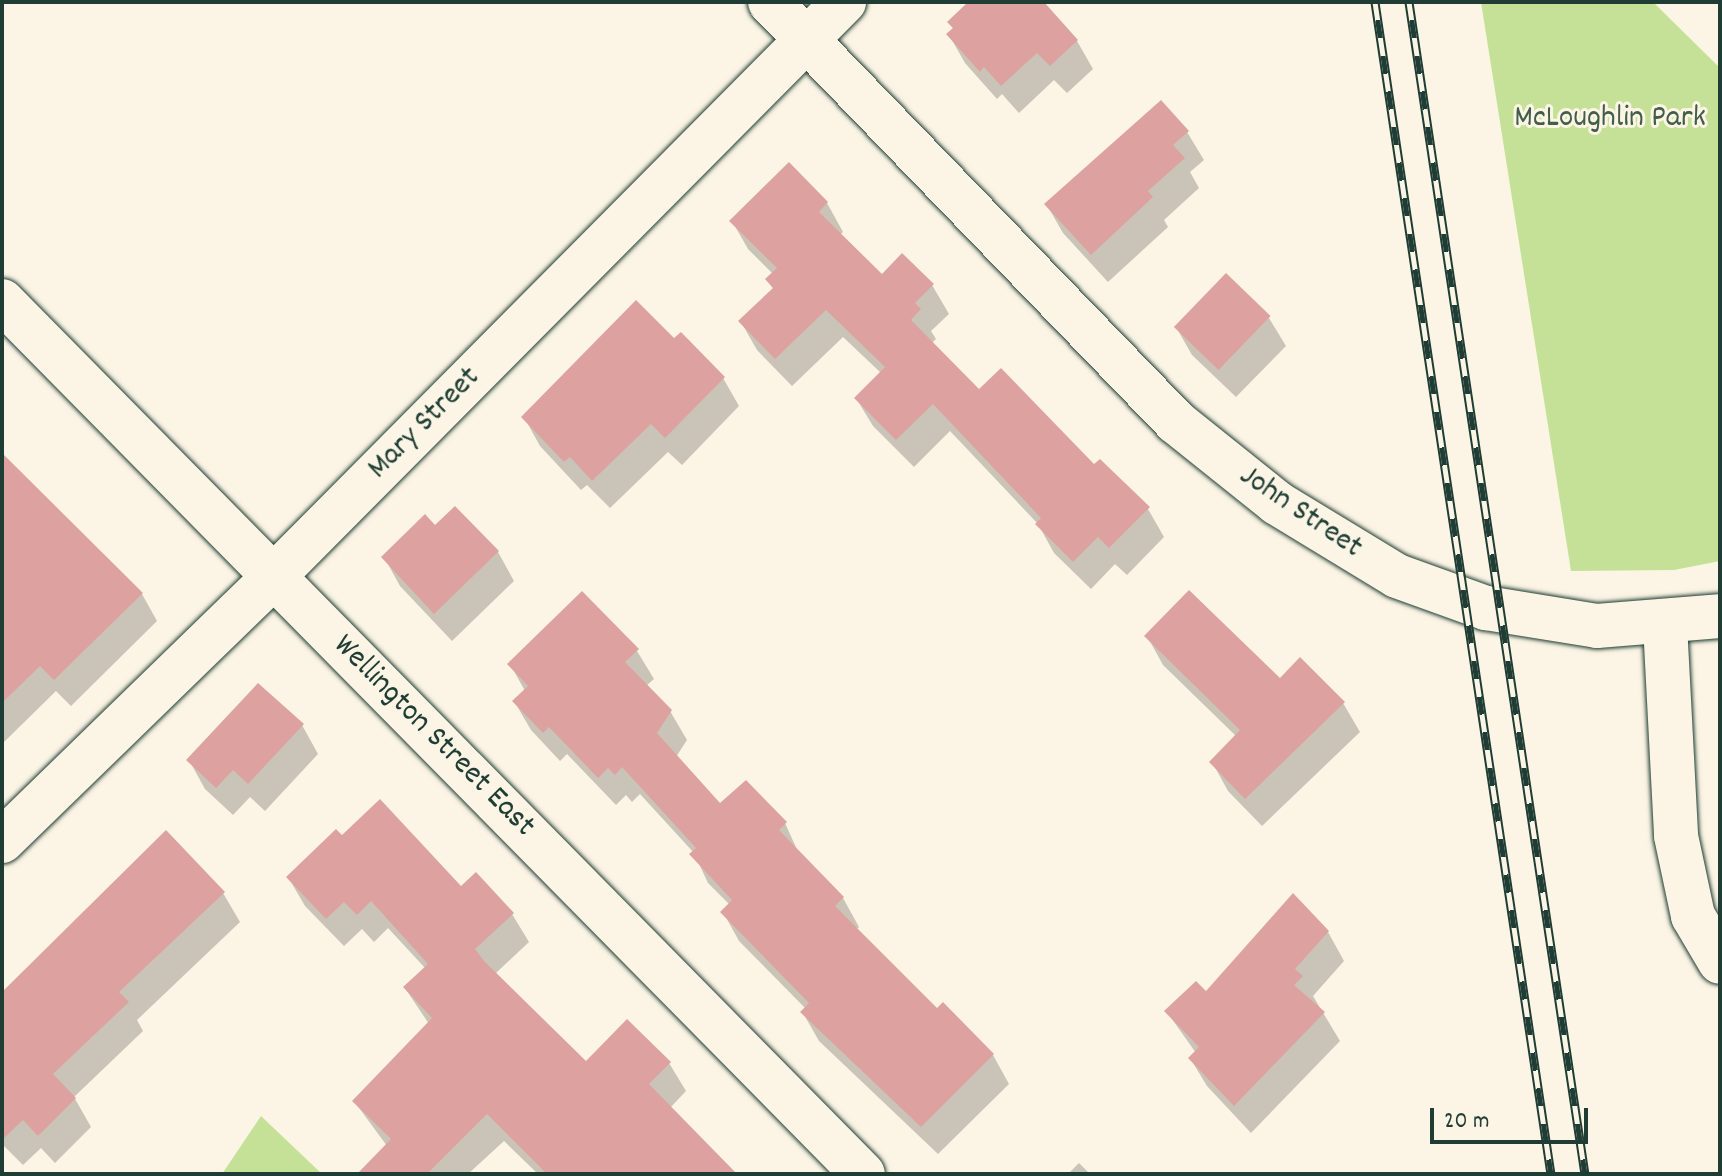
<!DOCTYPE html>
<style>
body{margin:0}
#map{position:relative;width:1722px;height:1176px;overflow:hidden;background:#fcf5e5;font-family:Dekko,sans-serif}
div>[style]{position:absolute}
.green>*{inset:0;background:#c5e198}
.shadow>*{inset:0;background:#0003}
.building>*{inset:0;background:#dda2a0;transform-origin:0 0}
.roads{filter:drop-shadow(0 0 2px #1f3d34) drop-shadow(0 0 2px #1f3d34)}
.street>*{height:44px;margin:-22px;padding:0 22px;transform-origin:22px;border-radius:22px;background:#fcf5e5}
.rail>*{height:9px;margin-top:-4.5px;transform-origin:0;background:repeating-linear-gradient(90deg,#fcf5e5 0 18px,#1f3d34 0 36px);box-sizing:border-box;border-block:2px solid #1f3d34}
span{translate:-50% -50%;white-space:nowrap;text-align:center;line-height:1.15;-webkit-text-stroke:6px #fcf5e5;paint-order:stroke}
.park-label{font-size:32px;color:#405e48}
.street-label{font-size:32px;color:#1f3d34}
.frame{position:absolute;inset:0;border:4px solid #1f3d34;pointer-events:none}
.scale{position:absolute;left:1430px;top:1108px;width:158px;height:36px;box-sizing:border-box;border:4px solid #1f3d34;border-top:0;padding-left:10px;font-size:24px;line-height:28px;white-space:nowrap;color:#1f3d34;-webkit-text-stroke:6px #fcf5e5;paint-order:stroke}
</style>
<div id="map">
<div class="green">
<i style="clip-path:polygon(1481px 2px,1653px 2px,1720px 68px,1720px 561px,1674px 570px,1571px 571px)"></i>
<i style="clip-path:polygon(261px 1116px,322px 1174px,222px 1174px)"></i>
</div>
<div class="shadow">
<i style="clip-path:polygon(971px 2px,1041px 2px,1077px 41px,1093px 69px,1067px 93px,1054px 80px,1019px 113px,1002px 94px,997px 99px,965px 63px,949px 35px,954px 30px,949px 22px)"></i>
<i style="clip-path:polygon(1187px 132px,1204px 160px,1190px 172px,1199px 188px,1164px 220px,1168px 227px,1108px 282px,1063px 233px,1047px 205px)"></i>
<i style="clip-path:polygon(789px 165px,827px 203px,843px 232px,840px 235px,882px 277px,932px 285px,949px 314px,931px 331px,936px 339px,931px 344px,979px 392px,1148px 509px,1164px 537px,1127px 575px,1115px 564px,1091px 589px,1054px 553px,1038px 524px,950px 431px,914px 467px,873px 426px,856px 398px,881px 373px,843px 337px,792px 386px,757px 350px,741px 322px,774px 290px,768px 280px,773px 274px,748px 249px,732px 221px)"></i>
<i style="clip-path:polygon(1269px 318px,1286px 346px,1236px 397px,1192px 355px,1176px 327px)"></i>
<i style="clip-path:polygon(674px 341px,723px 378px,739px 406px,682px 465px,668px 452px,610px 508px,587px 485px,581px 490px,540px 446px,524px 417px)"></i>
<i style="clip-path:polygon(2px 459px,142px 594px,157px 621px,71px 706px,56px 691px,2px 744px)"></i>
<i style="clip-path:polygon(435px 528px,498px 552px,514px 581px,452px 641px,400px 586px,384px 557px)"></i>
<i style="clip-path:polygon(1147px 636px,1343px 703px,1360px 732px,1262px 826px,1228px 791px,1212px 762px,1237px 737px,1163px 665px)"></i>
<i style="clip-path:polygon(637px 651px,654px 679px,646px 686px,670px 711px,687px 740px,676px 757px,720px 806px,785px 823px,799px 854px,843px 898px,859px 927px,856px 930px,937px 1011px,993px 1055px,1009px 1084px,938px 1154px,819px 1041px,803px 1013px,806px 1009px,739px 941px,723px 912px,730px 905px,708px 883px,694px 853px,640px 794px,632px 802px,626px 795px,616px 805px,567px 754px,560px 761px,531px 730px,514px 701px,525px 691px,510px 664px)"></i>
<i style="clip-path:polygon(302px 725px,318px 754px,265px 811px,250px 797px,233px 815px,205px 789px,189px 760px)"></i>
<i style="clip-path:polygon(342px 838px,512px 914px,529px 942px,496px 973px,586px 1064px,669px 1063px,686px 1091px,670px 1108px,736px 1174px,538px 1174px,504px 1141px,468px 1174px,383px 1174px,387px 1146px,354px 1101px,429px 1024px,405px 988px,426px 969px,388px 928px,374px 942px,362px 929px,344px 946px,305px 906px,288px 877px)"></i>
<i style="clip-path:polygon(223px 893px,240px 922px,137px 1020px,143px 1031px,74px 1097px,91px 1127px,55px 1163px,41px 1148px,23px 1165px,2px 1144px,2px 997px)"></i>
<i style="clip-path:polygon(1328px 932px,1344px 961px,1313px 996px,1340px 1041px,1251px 1133px,1207px 1086px,1190px 1058px,1196px 1053px,1167px 1012px)"></i>
<i style="clip-path:polygon(1079px 1163px,1090px 1174px,1068px 1174px)"></i>
</div>
<div class="building">
<i style="clip-path:polygon(968px 2px,1044px 2px,1078px 40px,1050px 66px,1037px 53px,1001px 86px,984px 67px,980px 72px,946px 34px,953px 28px,947px 22px)"></i>
<i style="clip-path:polygon(1161px 100px,1189px 131px,1173px 145px,1185px 158px,1148px 191px,1153px 197px,1091px 255px,1044px 204px)"></i>
<i style="clip-path:polygon(789px 162px,828px 202px,819px 212px,882px 274px,902px 253px,934px 284px,915px 303px,921px 309px,911px 320px,979px 389px,1001px 368px,1094px 464px,1100px 459px,1150px 507px,1109px 548px,1098px 537px,1073px 562px,1035px 524px,1041px 518px,933px 404px,896px 440px,854px 398px,885px 367px,826px 310px,775px 359px,738px 321px,773px 288px,765px 279px,777px 268px,729px 221px)"></i>
<i style="left:1226px;top:273px;width:62px;height:75px;rotate:44deg"></i>
<i style="clip-path:polygon(636px 300px,674px 338px,681px 332px,725px 377px,665px 438px,651px 424px,592px 481px,570px 457px,564px 462px,521px 417px)"></i>
<i style="clip-path:polygon(2px 453px,143px 593px,54px 680px,40px 666px,2px 703px)"></i>
<i style="clip-path:polygon(455px 506px,499px 551px,434px 614px,381px 557px,425px 514px,435px 525px)"></i>
<i style="clip-path:polygon(1189px 590px,1280px 678px,1300px 657px,1345px 702px,1245px 799px,1209px 762px,1240px 730px,1144px 636px)"></i>
<i style="clip-path:polygon(582px 591px,639px 649px,625px 662px,672px 710px,657px 733px,720px 803px,746px 780px,787px 822px,779px 830px,844px 897px,835px 906px,937px 1008px,943px 1002px,994px 1054px,921px 1127px,800px 1012px,809px 1003px,720px 912px,732px 900px,689px 854px,696px 848px,622px 767px,615px 775px,608px 768px,598px 778px,549px 727px,543px 733px,512px 701px,528px 686px,507px 664px)"></i>
<i style="clip-path:polygon(258px 683px,304px 724px,248px 784px,233px 770px,216px 788px,186px 760px)"></i>
<i style="clip-path:polygon(380px 799px,461px 886px,476px 872px,514px 913px,475px 949px,484px 961px,586px 1061px,627px 1019px,671px 1062px,649px 1084px,737px 1174px,547px 1174px,487px 1114px,427px 1174px,357px 1174px,391px 1139px,352px 1101px,432px 1018px,403px 987px,428px 964px,371px 901px,357px 915px,344px 902px,326px 919px,286px 877px,336px 829px,342px 835px)"></i>
<i style="clip-path:polygon(166px 830px,225px 892px,119px 992px,129px 1002px,53px 1074px,76px 1098px,38px 1136px,23px 1120px,2px 1140px,2px 992px)"></i>
<i style="clip-path:polygon(1293px 893px,1329px 931px,1295px 969px,1303px 976px,1294px 985px,1325px 1012px,1234px 1106px,1188px 1058px,1199px 1047px,1164px 1011px,1196px 981px,1206px 991px)"></i>
</div>
<div class="roads">
<div class="street">
<i style="left:770px;top:2px;width:584px;rotate:45.97deg"></i>
<i style="left:1176px;top:422px;width:129px;rotate:38.7deg"></i>
<i style="left:1277px;top:503px;width:140px;rotate:31.3deg"></i>
<i style="left:1397px;top:576px;width:95px;rotate:19.8deg"></i>
<i style="left:1486px;top:608px;width:112px;rotate:9.2deg"></i>
<i style="left:1597px;top:626px;width:123px;rotate:-4.6deg"></i>
<i style="left:2px;top:301px;width:1226px;rotate:45.4deg"></i>
<i style="left:1665px;top:624px;width:212px;rotate:87deg"></i>
<i style="left:1676px;top:836px;width:82px;rotate:78deg"></i>
<i style="left:1693px;top:916px;width:53px;rotate:59.6deg"></i>
<i style="left:2px;top:841px;width:377px;rotate:-44.2deg"></i>
<i style="left:272px;top:578px;width:812px;rotate:-45.2deg"></i>
</div>
</div>
<div class="rail">
<i style="left:1375px;top:2px;width:1185px;rotate:81.46deg"></i>
<i style="left:1409px;top:2px;width:1185px;rotate:81.46deg"></i>
</div>
<div class="park-label">
<span style="left:1610px;top:119px">McLoughlin Park</span>
</div>
<div class="street-label">
<span style="left:425px;top:424px;rotate:-45deg">Mary Street</span>
<span style="left:1300px;top:513px;rotate:34deg">John Street</span>
<span style="left:433px;top:737px;rotate:45deg">Wellington Street East</span>
</div>
<div class="frame"></div>
<div class="scale">20 m</div>
</div>
